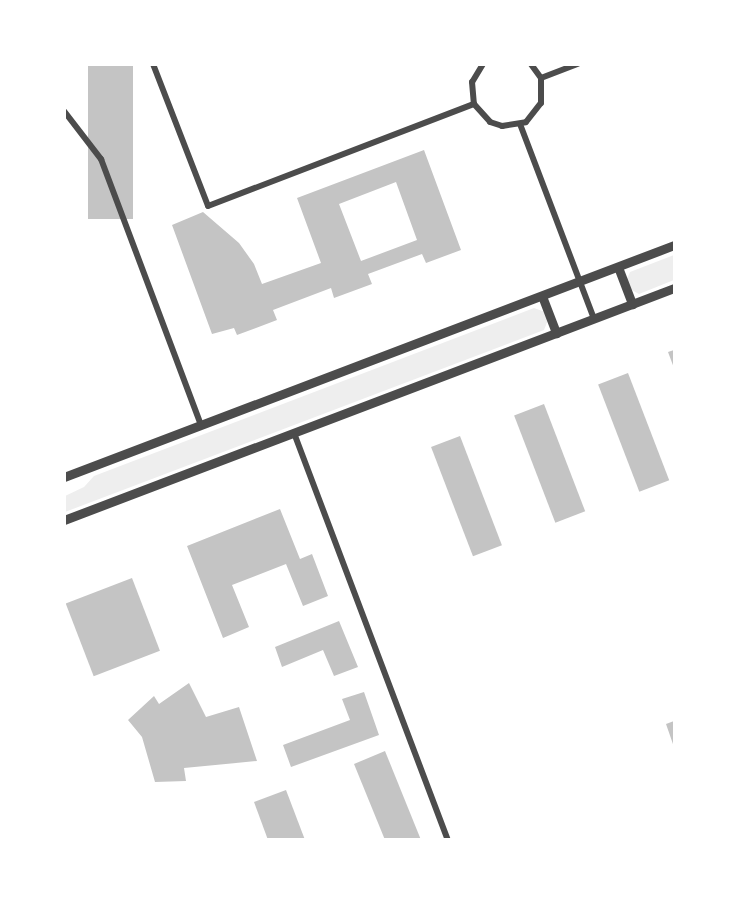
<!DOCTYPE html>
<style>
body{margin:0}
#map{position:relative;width:739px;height:904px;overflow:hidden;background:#fff;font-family:Lato,sans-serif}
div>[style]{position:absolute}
.green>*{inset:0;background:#eee}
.building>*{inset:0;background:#c4c4c4;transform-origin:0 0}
.minor>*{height:6px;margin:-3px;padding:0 3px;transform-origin:3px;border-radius:3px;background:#4c4c4c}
.tertiary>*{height:9px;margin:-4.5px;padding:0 4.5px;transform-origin:4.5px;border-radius:4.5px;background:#4c4c4c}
span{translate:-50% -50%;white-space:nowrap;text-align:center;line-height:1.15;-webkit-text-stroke:4.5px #fff;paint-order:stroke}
.frame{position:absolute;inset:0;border:66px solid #fff;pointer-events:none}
</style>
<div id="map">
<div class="green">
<i style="clip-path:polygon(674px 255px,674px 280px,639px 294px,630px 289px,626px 281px,630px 272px)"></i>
<i style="clip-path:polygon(534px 308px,545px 312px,548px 320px,544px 330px,65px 512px,65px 496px,84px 487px,94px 476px)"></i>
</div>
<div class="building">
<i style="left:88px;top:64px;width:45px;height:155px"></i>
<i style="clip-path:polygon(evenodd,424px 150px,461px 250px,426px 263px,422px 254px,368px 274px,372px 284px,334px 298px,331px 288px,273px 310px,277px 320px,237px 335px,234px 328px,212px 334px,172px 225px,203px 212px,239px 243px,254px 264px,262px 284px,321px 263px,297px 198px,424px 150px,396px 182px,417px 240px,361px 261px,339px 204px,396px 182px)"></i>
<i style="clip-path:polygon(674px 350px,674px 368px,668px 352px)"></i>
<i style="left:628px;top:373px;width:115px;height:32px;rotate:69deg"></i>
<i style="left:544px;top:404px;width:115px;height:32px;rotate:69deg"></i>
<i style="left:460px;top:436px;width:117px;height:31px;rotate:69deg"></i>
<i style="clip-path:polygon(280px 509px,300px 559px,312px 554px,328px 596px,303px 606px,286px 564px,232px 585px,249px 627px,223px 638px,187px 546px)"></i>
<i style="left:132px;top:578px;width:78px;height:71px;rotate:69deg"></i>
<i style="clip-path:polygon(339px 621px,358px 667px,334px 676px,323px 650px,282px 667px,275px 647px)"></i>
<i style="clip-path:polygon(189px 683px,206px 717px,239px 707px,257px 761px,184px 768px,186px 781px,155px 782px,142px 737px,128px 720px,154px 696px,159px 704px)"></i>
<i style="clip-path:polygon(364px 692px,379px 735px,291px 767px,283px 745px,350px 720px,342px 699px)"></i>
<i style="clip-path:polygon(674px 721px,674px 747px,666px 724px)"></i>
<i style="clip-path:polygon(385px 751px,421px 840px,385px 840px,354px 764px)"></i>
<i style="clip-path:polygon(286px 790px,305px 840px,268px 840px,254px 802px)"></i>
</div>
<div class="minor">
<i style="left:153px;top:64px;width:152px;rotate:68.8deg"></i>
<i style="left:208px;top:206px;width:285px;rotate:-21deg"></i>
<i style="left:483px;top:64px;width:21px;rotate:121deg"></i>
<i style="left:472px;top:82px;width:22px;rotate:85deg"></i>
<i style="left:474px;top:104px;width:24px;rotate:48deg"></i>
<i style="left:490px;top:122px;width:13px;rotate:18deg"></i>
<i style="left:502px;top:126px;width:24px;rotate:-9deg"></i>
<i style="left:526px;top:122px;width:24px;rotate:-52deg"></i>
<i style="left:541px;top:103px;width:25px;rotate:-90deg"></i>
<i style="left:541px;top:78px;width:17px;rotate:-126deg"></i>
<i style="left:541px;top:78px;width:39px;rotate:-21deg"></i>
<i style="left:64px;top:111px;width:61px;rotate:52.4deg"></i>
<i style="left:101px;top:159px;width:284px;rotate:69.4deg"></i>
<i style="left:520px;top:124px;width:209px;rotate:69.2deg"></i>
<i style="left:294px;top:433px;width:435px;rotate:69.3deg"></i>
</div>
<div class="tertiary">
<i style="left:618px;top:267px;width:40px;rotate:69deg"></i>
<i style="left:542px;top:296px;width:40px;rotate:69deg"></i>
<i style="left:64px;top:477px;width:653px;rotate:-20.82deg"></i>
<i style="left:64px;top:520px;width:653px;rotate:-20.82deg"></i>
</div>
<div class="frame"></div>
</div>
